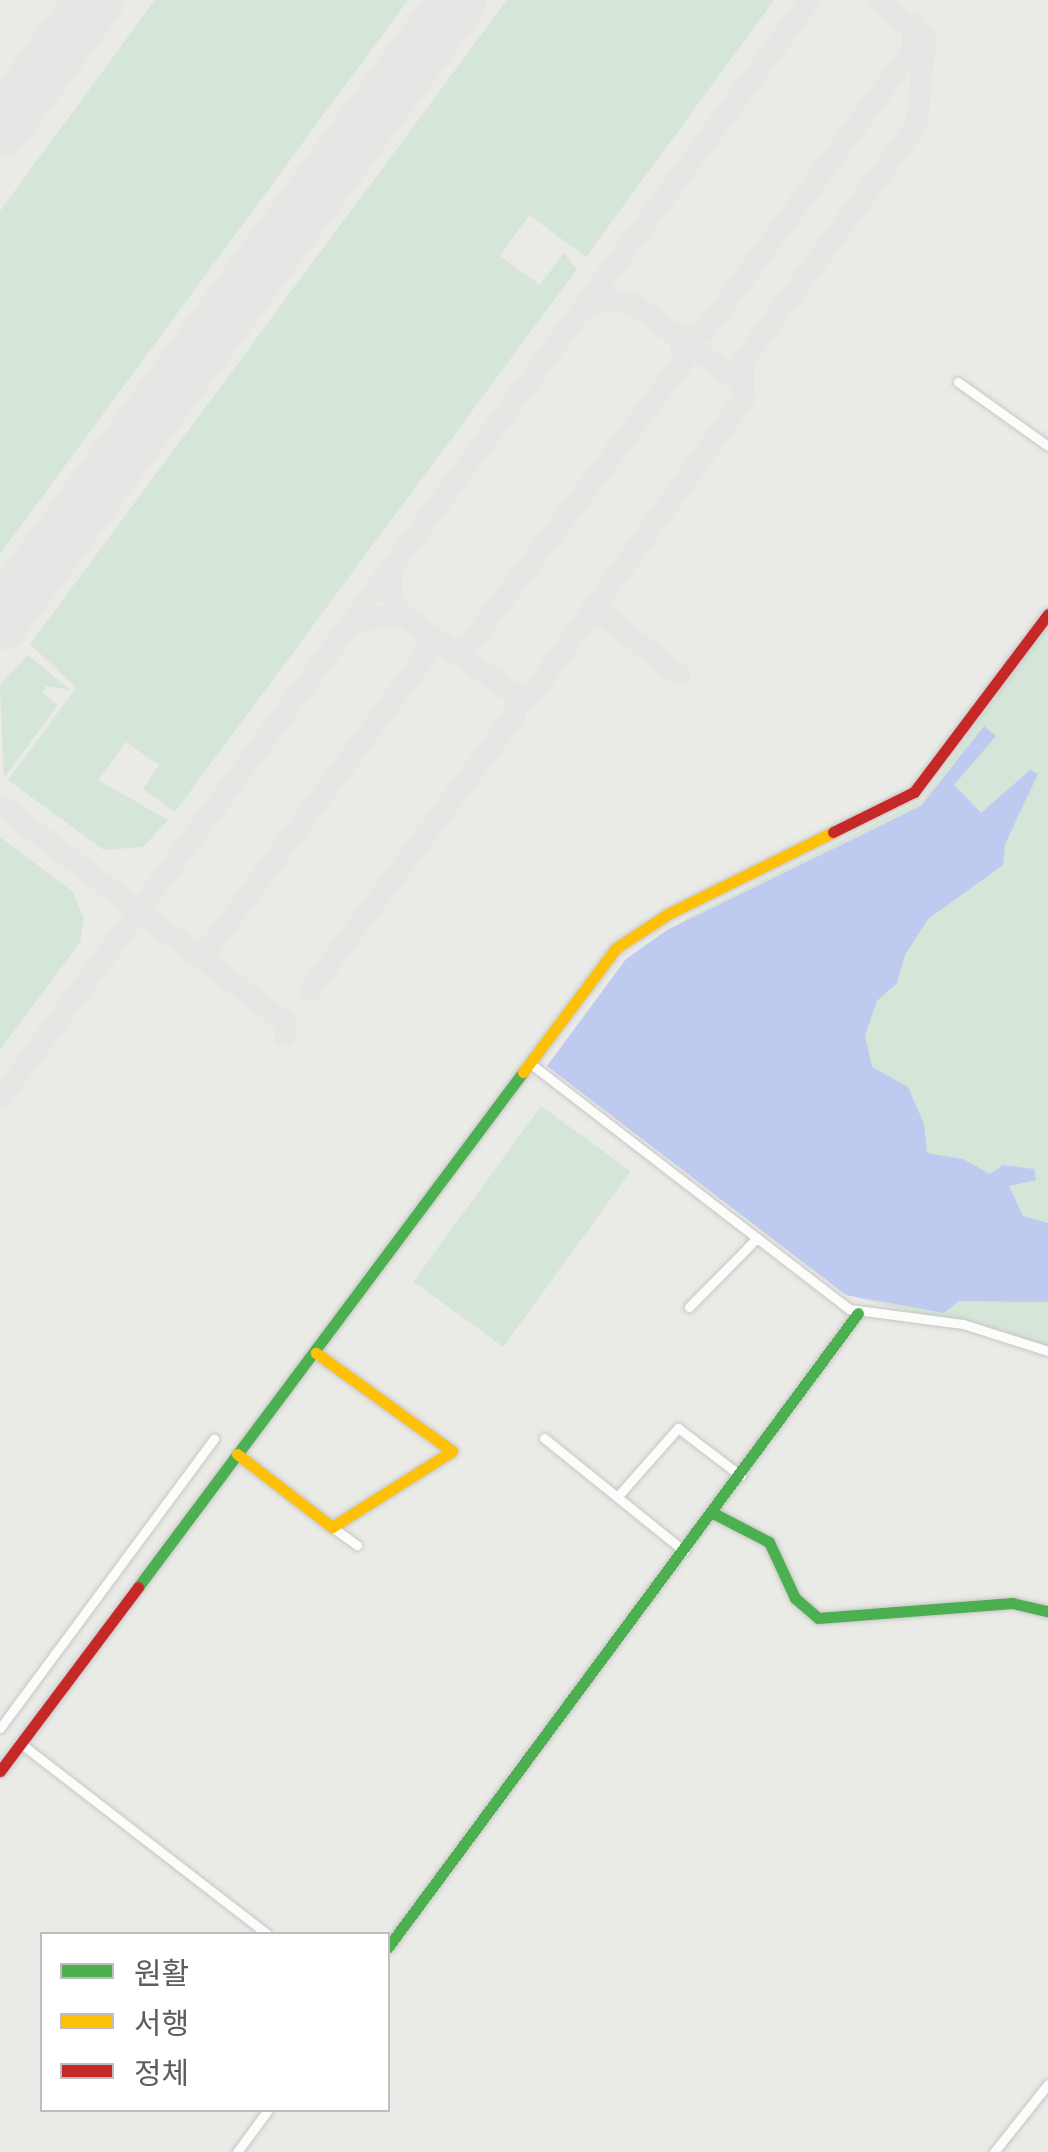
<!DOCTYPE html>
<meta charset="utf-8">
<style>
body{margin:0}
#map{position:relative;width:1048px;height:2152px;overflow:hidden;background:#eaeae6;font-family:"Archivo Narrow","Noto Sans KR",sans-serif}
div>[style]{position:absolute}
.green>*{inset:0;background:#d5e5d8;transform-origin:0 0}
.water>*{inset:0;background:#bfcaf0}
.taxiway>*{height:22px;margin:-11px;padding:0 11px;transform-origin:11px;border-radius:11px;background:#e6e6e4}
.runway>*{height:58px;margin:-29px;padding:0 29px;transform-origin:29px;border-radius:29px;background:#e6e6e4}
.roads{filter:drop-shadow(0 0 2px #c6c6c6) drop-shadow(0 0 2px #c6c6c6)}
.street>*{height:9px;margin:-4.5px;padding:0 4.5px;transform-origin:4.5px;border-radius:4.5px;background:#fcfcfb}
.fast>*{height:11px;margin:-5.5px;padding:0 5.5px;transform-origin:5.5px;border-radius:5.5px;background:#4caf50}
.slow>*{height:11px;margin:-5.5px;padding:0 5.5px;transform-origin:5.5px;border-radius:5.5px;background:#ffc107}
.jam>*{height:11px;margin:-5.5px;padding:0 5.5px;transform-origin:5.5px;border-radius:5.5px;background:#c62828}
span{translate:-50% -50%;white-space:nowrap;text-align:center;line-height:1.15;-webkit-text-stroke:10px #fff;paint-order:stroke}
.legend{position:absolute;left:40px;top:1932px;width:350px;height:180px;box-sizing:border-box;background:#fff;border:2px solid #bebec0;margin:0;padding:12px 18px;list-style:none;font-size:30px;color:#5c5d62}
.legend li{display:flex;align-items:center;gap:20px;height:50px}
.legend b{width:50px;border:2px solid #bebec0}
</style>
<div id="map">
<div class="green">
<i style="clip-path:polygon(155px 0,408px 0,0 554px,0 211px)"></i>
<i style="clip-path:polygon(507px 0,774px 0,586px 257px,529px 215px,500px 256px,540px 285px,564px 253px,577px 269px,175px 812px,143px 789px,159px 765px,126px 742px,98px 780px,168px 820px,143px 847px,104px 850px,8px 780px,76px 688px,30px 644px)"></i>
<i style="clip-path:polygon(1048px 623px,1048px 1347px,846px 1295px,547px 1066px,643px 951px,687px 918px,922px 800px)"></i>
<i style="clip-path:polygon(28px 655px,70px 690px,46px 686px,42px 693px,58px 705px,4px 778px,0 685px)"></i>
<i style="clip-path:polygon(0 837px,72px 891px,84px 919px,80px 942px,0 1050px)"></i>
<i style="left:541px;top:1106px;width:111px;height:217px;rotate:36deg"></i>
</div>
<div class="water">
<i style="clip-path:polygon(984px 726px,996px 736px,954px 785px,981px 813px,1030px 770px,1038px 774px,1005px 844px,1003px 865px,928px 919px,905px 955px,897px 983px,877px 1001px,865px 1035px,872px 1067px,908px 1087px,924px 1124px,927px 1153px,963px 1159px,990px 1174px,1003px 1165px,1034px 1169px,1036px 1180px,1009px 1186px,1023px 1216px,1048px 1223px,1048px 1302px,959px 1301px,944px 1313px,846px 1295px,547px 1066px,626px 959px,667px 930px,921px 806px)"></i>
</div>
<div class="taxiway">
<i style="left:78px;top:24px;width:26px;rotate:-69deg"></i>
<i style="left:743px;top:385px;width:25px;rotate:-88deg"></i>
<i style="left:744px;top:360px;width:290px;rotate:-53.7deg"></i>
<i style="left:916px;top:126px;width:87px;rotate:-83.4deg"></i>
<i style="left:926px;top:40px;width:62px;rotate:-139.6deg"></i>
<i style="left:590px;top:613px;width:9px;rotate:-6deg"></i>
<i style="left:599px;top:612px;width:102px;rotate:38.2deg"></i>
<i style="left:349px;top:625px;width:51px;rotate:-13.5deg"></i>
<i style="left:399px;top:613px;width:23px;rotate:-110deg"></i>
<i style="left:391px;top:591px;width:25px;rotate:-88deg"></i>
<i style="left:456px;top:651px;width:17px;rotate:-31deg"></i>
<i style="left:471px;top:642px;width:351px;rotate:-52.9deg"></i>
<i style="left:683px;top:362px;width:24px;rotate:-95deg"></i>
<i style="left:681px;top:338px;width:25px;rotate:-16deg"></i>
<i style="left:705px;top:331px;width:352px;rotate:-53.6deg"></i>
<i style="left:914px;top:48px;width:24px;rotate:-95deg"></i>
<i style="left:516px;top:695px;width:10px;rotate:29deg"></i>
<i style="left:525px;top:700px;width:11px;rotate:-41deg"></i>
<i style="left:533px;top:693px;width:363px;rotate:-54.4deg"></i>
<i style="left:744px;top:398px;width:15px;rotate:-101deg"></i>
<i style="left:741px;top:383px;width:132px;rotate:-143.7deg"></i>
<i style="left:635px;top:305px;width:27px;rotate:-167deg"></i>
<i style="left:609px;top:299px;width:26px;rotate:159deg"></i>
<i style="left:0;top:805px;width:358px;rotate:37.3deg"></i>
<i style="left:285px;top:1022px;width:13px;rotate:90deg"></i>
<i style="left:193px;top:953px;width:18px;rotate:-19deg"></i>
<i style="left:210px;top:947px;width:351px;rotate:-53.5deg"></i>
<i style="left:419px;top:665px;width:19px;rotate:-58deg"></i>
<i style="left:429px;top:649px;width:14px;rotate:-102deg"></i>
<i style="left:310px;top:990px;width:342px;rotate:-53.3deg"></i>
<i style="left:514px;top:716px;width:21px;rotate:-85deg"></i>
<i style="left:516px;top:695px;width:143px;rotate:-145deg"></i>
<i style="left:0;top:1099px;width:1365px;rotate:-53.61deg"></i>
</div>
<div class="runway">
<i style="left:0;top:129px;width:160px;rotate:-53.6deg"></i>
<i style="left:0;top:621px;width:772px;rotate:-53.59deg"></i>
</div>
<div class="roads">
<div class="street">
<i style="left:958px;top:382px;width:110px;rotate:35.4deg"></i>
<i style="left:531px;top:1064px;width:401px;rotate:37.6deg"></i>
<i style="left:849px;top:1309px;width:115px;rotate:7.5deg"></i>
<i style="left:963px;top:1324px;width:89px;rotate:17.6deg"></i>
<i style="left:689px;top:1307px;width:97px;rotate:-45.4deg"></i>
<i style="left:544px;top:1438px;width:180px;rotate:38.9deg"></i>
<i style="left:618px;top:1496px;width:91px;rotate:-48.6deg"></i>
<i style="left:678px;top:1428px;width:79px;rotate:37.3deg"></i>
<i style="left:332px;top:1527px;width:31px;rotate:36deg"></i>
<i style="left:0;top:1728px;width:360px;rotate:-53.5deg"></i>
<i style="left:20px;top:1743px;width:312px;rotate:37.7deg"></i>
<i style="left:237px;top:2152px;width:52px;rotate:-53.6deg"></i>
<i style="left:994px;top:2152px;width:87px;rotate:-51.5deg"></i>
</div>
<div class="fast">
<i style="left:715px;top:1514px;width:61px;rotate:27.4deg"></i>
<i style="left:769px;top:1542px;width:62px;rotate:65.1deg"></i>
<i style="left:795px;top:1598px;width:30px;rotate:41deg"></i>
<i style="left:818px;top:1618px;width:195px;rotate:-4.4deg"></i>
<i style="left:1012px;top:1603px;width:37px;rotate:13deg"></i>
<i style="left:138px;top:1587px;width:643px;rotate:-53.22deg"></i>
<i style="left:388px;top:1947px;width:789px;rotate:-53.45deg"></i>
</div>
<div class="slow">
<i style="left:523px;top:1072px;width:155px;rotate:-53.1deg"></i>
<i style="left:616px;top:948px;width:62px;rotate:-33.2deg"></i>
<i style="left:668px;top:914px;width:184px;rotate:-26.4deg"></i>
<i style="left:237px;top:1454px;width:120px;rotate:37.5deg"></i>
<i style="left:332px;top:1527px;width:142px;rotate:-32.3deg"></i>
<i style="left:452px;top:1451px;width:168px;rotate:-144.2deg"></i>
</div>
<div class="jam">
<i style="left:833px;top:832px;width:90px;rotate:-26.3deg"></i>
<i style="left:914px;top:792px;width:223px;rotate:-53deg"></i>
<i style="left:0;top:1771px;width:230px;rotate:-53.1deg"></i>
</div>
</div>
<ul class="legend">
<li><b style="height:12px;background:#4caf50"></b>원활</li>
<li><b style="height:12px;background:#ffc107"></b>서행</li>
<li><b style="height:12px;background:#c62828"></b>정체</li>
</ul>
</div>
